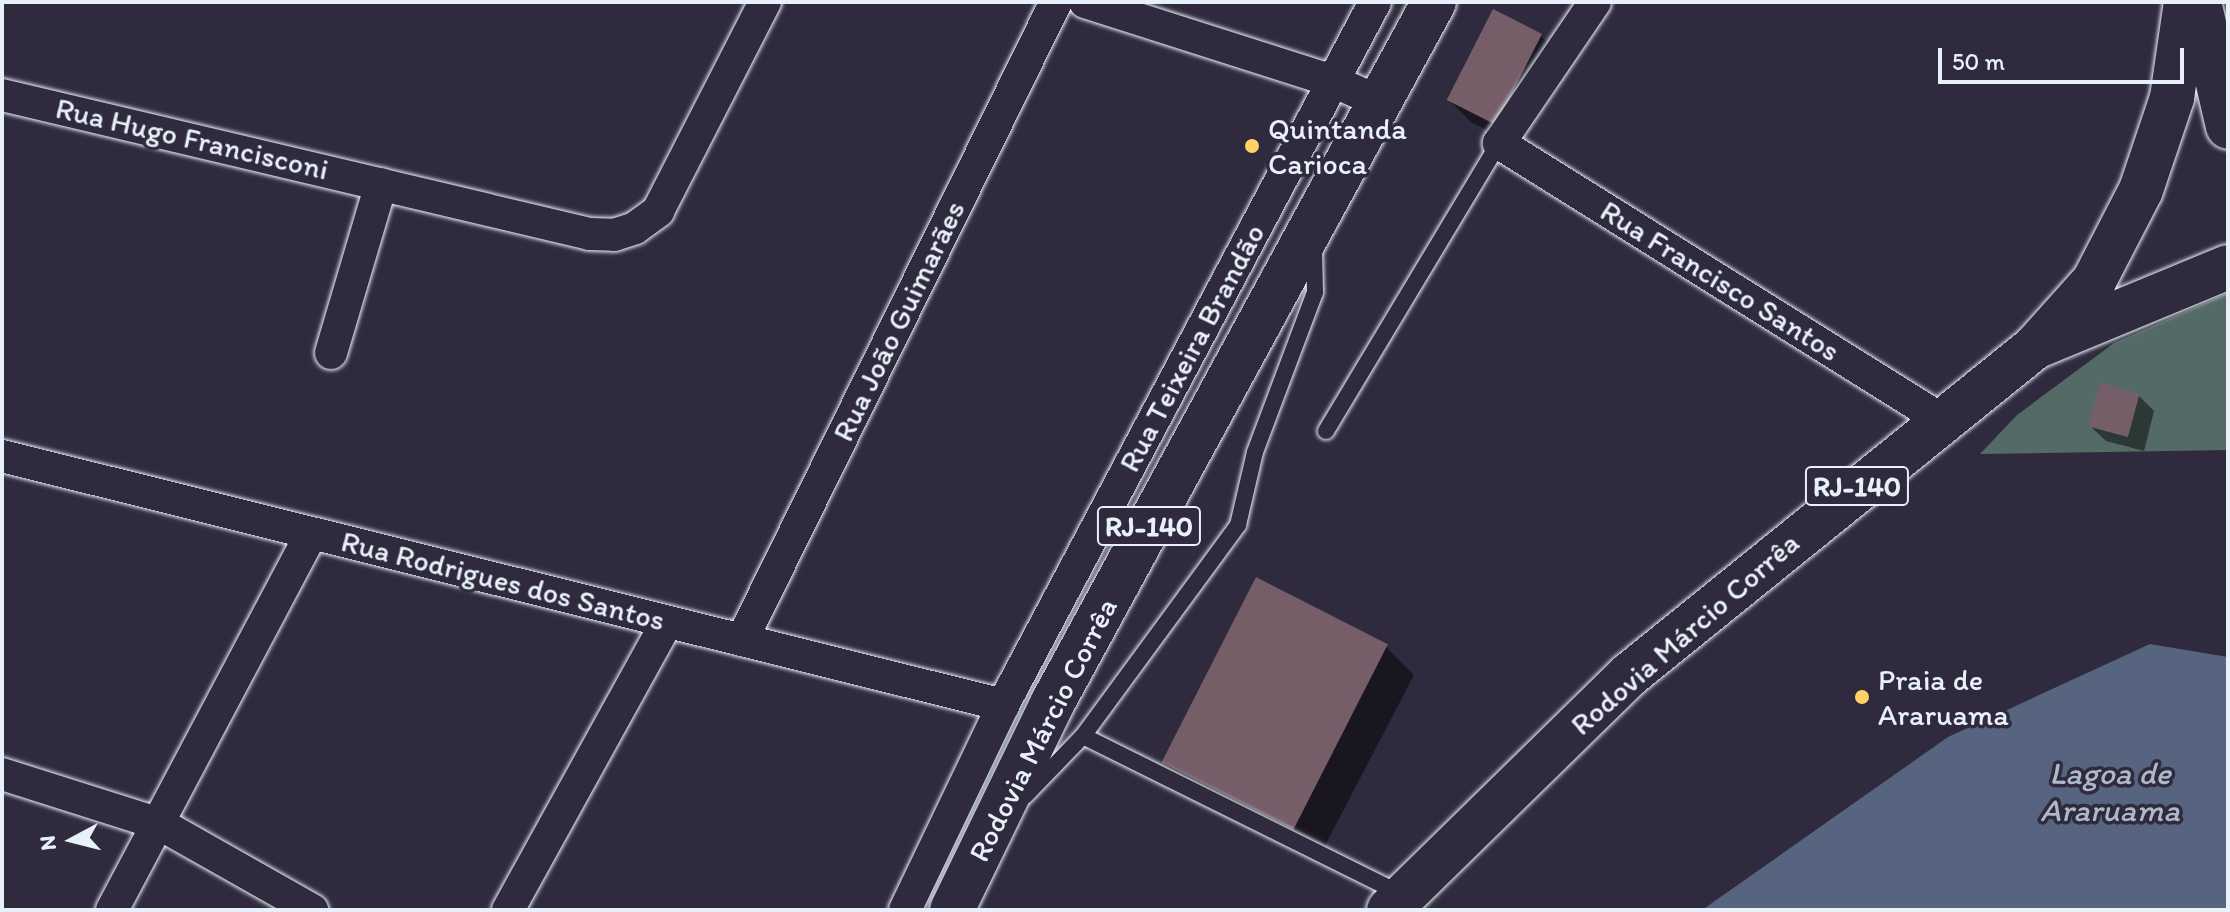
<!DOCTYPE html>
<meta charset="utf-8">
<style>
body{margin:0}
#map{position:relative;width:2230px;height:912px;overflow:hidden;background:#2f2a3d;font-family:Itim,sans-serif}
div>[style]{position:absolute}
.green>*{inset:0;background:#546a66}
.water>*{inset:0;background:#56647f}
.shadow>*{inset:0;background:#0007}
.building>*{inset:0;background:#765e69;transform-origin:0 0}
.roads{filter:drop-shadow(0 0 2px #e8f1f8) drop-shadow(0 0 2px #e8f1f8)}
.lane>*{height:16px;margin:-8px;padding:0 8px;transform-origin:8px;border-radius:8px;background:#2f2a3d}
.street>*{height:32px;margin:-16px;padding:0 16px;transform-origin:16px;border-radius:16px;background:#2f2a3d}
.secondary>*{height:44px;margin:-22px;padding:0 22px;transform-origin:22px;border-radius:22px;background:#2f2a3d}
.highway>*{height:44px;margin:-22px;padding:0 22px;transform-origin:22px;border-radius:22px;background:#2f2a3d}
.dots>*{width:22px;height:22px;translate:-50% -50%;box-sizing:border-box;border:4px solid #2f2a3d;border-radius:50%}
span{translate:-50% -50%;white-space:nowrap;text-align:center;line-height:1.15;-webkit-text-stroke:7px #2f2a3d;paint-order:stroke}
.shield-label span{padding:2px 6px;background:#2f2a3d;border:2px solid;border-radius:6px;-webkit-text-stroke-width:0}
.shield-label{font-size:28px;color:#e8f1f8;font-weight:700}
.poi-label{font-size:30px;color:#e8f1f8}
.left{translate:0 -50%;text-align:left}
.street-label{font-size:30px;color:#e8f1f8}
.water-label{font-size:32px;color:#aeb9c8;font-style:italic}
.frame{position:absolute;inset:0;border:4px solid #e8f1f8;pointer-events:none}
.north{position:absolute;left:32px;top:800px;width:80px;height:80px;-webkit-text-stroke:6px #2f2a3d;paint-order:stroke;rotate:263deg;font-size:22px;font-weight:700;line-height:32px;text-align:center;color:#e8f1f8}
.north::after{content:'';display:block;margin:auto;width:28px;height:36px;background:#e8f1f8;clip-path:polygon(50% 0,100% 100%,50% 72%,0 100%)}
.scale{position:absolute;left:1938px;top:48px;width:246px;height:36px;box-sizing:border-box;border:4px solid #e8f1f8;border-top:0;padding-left:10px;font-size:24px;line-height:28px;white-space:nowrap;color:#e8f1f8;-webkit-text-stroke:6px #2f2a3d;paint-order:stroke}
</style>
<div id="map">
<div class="green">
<i style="clip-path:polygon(2228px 293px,2228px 450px,1980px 454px,2017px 415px,2114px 343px)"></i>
</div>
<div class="water">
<i style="clip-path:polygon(2150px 644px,2228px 657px,2228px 910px,1702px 910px,1948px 737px)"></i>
</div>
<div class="shadow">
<i style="clip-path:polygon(1541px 36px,1563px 58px,1518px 146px,1471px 122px,1449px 100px)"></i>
<i style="clip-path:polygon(2139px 396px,2154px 411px,2144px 451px,2106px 441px,2090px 426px)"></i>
<i style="clip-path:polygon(1257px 579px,1386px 647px,1414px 675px,1319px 857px,1191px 789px,1162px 761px)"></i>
</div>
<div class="building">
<i style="left:1493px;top:9px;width:55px;height:102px;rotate:27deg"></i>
<i style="left:2100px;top:383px;width:41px;height:45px;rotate:15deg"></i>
<i style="left:1256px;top:577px;width:148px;height:208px;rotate:27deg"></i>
</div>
<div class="roads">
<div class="lane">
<i style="left:1326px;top:431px;width:336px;rotate:-59deg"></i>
<i style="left:1083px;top:736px;width:355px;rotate:26.4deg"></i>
<i style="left:1025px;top:796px;width:83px;rotate:-46deg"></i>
<i style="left:1083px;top:736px;width:262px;rotate:-53.7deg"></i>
<i style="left:1238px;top:525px;width:75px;rotate:-76.9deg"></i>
<i style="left:1255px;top:452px;width:171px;rotate:-69.4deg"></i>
<i style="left:1315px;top:292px;width:45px;rotate:-91.3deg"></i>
</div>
<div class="street">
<i style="left:1085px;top:2px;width:260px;rotate:17.7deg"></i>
<i style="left:1333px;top:81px;width:48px;rotate:24.4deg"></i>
<i style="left:1595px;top:2px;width:171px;rotate:124.2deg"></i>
<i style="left:1499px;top:143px;width:522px;rotate:32.02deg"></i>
<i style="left:2px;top:95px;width:604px;rotate:13.3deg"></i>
<i style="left:590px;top:234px;width:24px;rotate:2deg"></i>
<i style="left:614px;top:235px;width:22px;rotate:-18deg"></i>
<i style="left:635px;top:228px;width:29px;rotate:-36deg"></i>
<i style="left:658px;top:211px;width:235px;rotate:-62.9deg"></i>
<i style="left:331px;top:353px;width:176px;rotate:-73.5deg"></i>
<i style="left:2px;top:456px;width:1032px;rotate:13.97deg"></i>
<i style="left:742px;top:640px;width:711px;rotate:-63.8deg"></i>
<i style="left:2px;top:774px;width:166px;rotate:17.6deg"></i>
<i style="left:160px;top:824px;width:175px;rotate:29.5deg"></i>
<i style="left:112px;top:910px;width:425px;rotate:-62.1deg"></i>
<i style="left:508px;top:910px;width:329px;rotate:-61.1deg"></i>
<i style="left:905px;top:910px;width:227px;rotate:-64.4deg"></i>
<i style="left:1003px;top:705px;width:795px;rotate:-62.11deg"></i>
</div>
<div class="secondary">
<i style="left:2199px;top:2px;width:128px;rotate:76.9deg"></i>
<i style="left:2035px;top:347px;width:209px;rotate:-22.5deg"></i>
</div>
<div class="highway">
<i style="left:952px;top:910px;width:231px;rotate:-64.1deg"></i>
<i style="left:1053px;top:702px;width:797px;rotate:-61.44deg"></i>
<i style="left:1389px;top:910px;width:336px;rotate:-44.4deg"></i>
<i style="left:1629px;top:675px;width:522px;rotate:-38.93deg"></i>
<i style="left:2035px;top:347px;width:89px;rotate:-48.2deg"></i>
<i style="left:2094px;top:281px;width:102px;rotate:-62.7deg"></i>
<i style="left:2141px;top:190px;width:97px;rotate:-71.4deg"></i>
<i style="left:2172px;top:98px;width:97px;rotate:-81.7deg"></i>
</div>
</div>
<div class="dots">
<i style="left:1252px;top:146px;background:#ffd166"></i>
<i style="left:1862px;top:697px;background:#ffd166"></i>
</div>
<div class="shield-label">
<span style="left:1857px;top:486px">RJ-140</span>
<span style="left:1149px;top:526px">RJ-140</span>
</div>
<div class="poi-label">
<span class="left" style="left:1268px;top:146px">Quintanda<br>Carioca</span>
<span class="left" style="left:1878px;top:697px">Praia de<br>Araruama</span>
</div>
<div class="street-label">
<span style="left:192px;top:139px;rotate:13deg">Rua Hugo Francisconi</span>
<span style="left:1720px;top:281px;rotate:32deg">Rua Francisco Santos</span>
<span style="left:899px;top:321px;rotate:-64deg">Rua João Guimarães</span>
<span style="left:1192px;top:348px;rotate:-62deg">Rua Teixeira Brandão</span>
<span style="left:503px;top:581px;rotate:14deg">Rua Rodrigues dos Santos</span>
<span style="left:1685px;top:634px;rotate:-41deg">Rodovia Márcio Corrêa</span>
<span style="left:1043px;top:730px;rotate:-63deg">Rodovia Márcio Corrêa</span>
</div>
<div class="water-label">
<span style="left:2110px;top:792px">Lagoa de<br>Araruama</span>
</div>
<div class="frame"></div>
<div class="north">N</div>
<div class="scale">50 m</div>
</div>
